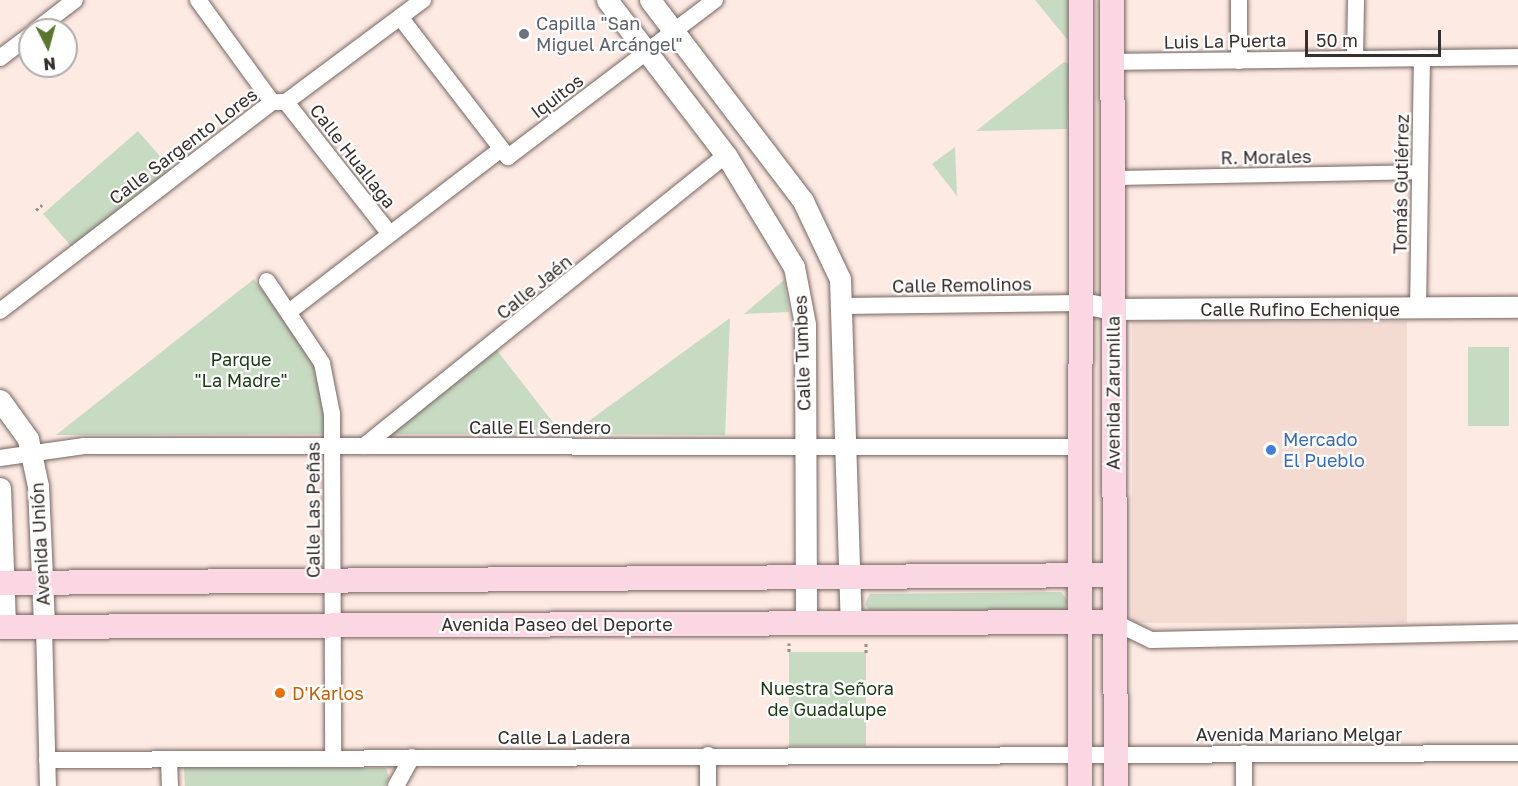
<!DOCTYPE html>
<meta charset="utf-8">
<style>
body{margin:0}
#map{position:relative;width:1518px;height:786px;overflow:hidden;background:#fdeae3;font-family:"Golos Text",sans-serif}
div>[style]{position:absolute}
.commercial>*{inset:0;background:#f3dbd2;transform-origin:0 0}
.green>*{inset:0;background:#c7dac2;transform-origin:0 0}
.path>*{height:3px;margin-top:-1.5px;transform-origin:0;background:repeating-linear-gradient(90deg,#9a8d88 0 3px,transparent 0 6px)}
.roads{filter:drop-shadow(0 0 2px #766660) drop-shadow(0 0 2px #766660)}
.pedestrian>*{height:14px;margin:-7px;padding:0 7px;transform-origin:7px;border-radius:7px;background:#fff}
.minor>*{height:16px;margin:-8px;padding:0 8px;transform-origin:8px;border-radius:8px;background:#fff}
.tertiary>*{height:21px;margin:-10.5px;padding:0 10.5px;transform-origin:10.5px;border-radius:10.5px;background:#fff}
.secondary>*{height:24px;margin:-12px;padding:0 12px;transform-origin:12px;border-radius:12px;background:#fbd7e3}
.dots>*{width:16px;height:16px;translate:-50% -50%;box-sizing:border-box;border:3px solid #fff;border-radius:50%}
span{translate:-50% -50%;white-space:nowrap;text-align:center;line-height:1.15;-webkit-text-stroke:4.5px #fff;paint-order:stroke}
.worship-label{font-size:18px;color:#5b616d}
.left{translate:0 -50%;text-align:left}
.street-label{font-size:18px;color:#362f2c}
.park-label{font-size:18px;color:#1a3a13}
.shop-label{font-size:18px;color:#366cbe}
.food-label{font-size:18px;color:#c56008}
.north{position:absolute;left:18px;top:18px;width:60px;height:60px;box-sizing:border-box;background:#fff;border:2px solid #afacab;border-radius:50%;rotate:174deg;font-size:16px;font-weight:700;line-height:24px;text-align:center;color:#362f2c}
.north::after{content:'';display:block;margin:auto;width:21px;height:27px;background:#59772c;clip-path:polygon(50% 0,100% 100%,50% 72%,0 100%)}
.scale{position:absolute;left:1305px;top:30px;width:136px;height:27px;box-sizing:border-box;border:3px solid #362f2c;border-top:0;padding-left:8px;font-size:18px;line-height:21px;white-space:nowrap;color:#362f2c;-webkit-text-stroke:4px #fff;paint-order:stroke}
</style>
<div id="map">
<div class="commercial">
<i style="left:1132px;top:321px;width:275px;height:302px"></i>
</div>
<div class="green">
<i style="clip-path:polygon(1035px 0,1068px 0,1068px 39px,1066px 38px)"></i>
<i style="clip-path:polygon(1064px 62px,1069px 64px,1067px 129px,976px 131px)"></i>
<i style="left:138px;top:131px;width:53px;height:126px;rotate:49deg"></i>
<i style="clip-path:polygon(955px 147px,957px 196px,932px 164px)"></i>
<i style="clip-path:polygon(254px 279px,314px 361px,327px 434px,56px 435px)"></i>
<i style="clip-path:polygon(784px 280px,789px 312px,744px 314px)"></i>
<i style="clip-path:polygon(730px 318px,725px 435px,571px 434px)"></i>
<i style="clip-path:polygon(492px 344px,562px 434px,381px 434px)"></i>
<i style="left:1468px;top:347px;width:41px;height:79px"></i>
<i style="clip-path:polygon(1061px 592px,1068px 601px,1064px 611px,869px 610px,865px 604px,870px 594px)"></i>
<i style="left:866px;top:652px;width:94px;height:77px;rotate:90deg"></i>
<i style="clip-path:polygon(184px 767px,386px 768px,389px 778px,385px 786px,185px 786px)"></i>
</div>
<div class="path">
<i style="left:36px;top:210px;width:8px;rotate:-40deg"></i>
<i style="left:789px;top:643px;width:10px;rotate:90deg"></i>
<i style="left:866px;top:653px;width:10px;rotate:-90deg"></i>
</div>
<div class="roads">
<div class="pedestrian">
<i style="left:1111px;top:178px;width:309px;rotate:-1.1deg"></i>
</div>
<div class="minor">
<i style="left:198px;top:0;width:126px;rotate:54deg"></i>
<i style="left:1239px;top:0;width:61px;rotate:90deg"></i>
<i style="left:400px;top:17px;width:177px;rotate:52.4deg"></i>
<i style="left:508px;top:157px;width:260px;rotate:-37.2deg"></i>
<i style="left:36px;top:30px;width:49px;rotate:-37.6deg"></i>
<i style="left:0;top:58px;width:38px;rotate:-37deg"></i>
<i style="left:1355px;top:59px;width:59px;rotate:-89deg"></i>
<i style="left:1112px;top:62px;width:406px;rotate:-0.7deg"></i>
<i style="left:286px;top:102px;width:168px;rotate:51.8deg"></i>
<i style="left:267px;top:281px;width:99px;rotate:56.1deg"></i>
<i style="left:322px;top:363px;width:52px;rotate:78.9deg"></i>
<i style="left:332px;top:414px;width:344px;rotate:89.8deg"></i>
<i style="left:843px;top:306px;width:239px;rotate:-0.7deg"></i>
<i style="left:1418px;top:310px;width:252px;rotate:-89.1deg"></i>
<i style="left:0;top:311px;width:343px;rotate:-37.5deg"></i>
<i style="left:272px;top:102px;width:14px"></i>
<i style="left:286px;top:102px;width:171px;rotate:-36.7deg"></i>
<i style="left:290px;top:311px;width:266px;rotate:-37.5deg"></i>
<i style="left:364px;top:446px;width:464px;rotate:-38.8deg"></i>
<i style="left:0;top:458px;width:85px;rotate:-8.1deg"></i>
<i style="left:84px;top:446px;width:998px;rotate:0.06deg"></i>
<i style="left:1114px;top:622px;width:41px;rotate:25.9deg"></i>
<i style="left:1151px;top:640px;width:367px;rotate:-1.2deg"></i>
<i style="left:44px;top:626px;width:160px;rotate:88.6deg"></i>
<i style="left:708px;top:755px;width:31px;rotate:90deg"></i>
<i style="left:169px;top:759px;width:27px;rotate:88deg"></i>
<i style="left:47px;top:760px;width:1471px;rotate:-0.27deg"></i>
<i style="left:396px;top:786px;width:33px;rotate:-61deg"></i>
<i style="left:1244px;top:786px;width:33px;rotate:-90deg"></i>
</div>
<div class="tertiary">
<i style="left:607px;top:0;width:195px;rotate:52.5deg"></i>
<i style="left:726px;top:155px;width:131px;rotate:58.7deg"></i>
<i style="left:794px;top:267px;width:58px;rotate:79.1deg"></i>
<i style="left:805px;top:324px;width:299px;rotate:89.8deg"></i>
<i style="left:650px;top:0;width:253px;rotate:52.7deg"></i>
<i style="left:803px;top:201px;width:86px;rotate:64.6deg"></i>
<i style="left:840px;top:279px;width:344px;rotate:88.2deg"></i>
<i style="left:1082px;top:303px;width:32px;rotate:11deg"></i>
<i style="left:1113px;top:309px;width:405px;rotate:-0.3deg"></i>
<i style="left:0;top:400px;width:48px;rotate:54.3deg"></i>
<i style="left:28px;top:439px;width:48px;rotate:78deg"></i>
<i style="left:38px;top:486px;width:140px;rotate:87.5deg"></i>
<i style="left:0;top:488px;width:139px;rotate:87.9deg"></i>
</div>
<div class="secondary">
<i style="left:1112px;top:0;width:786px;rotate:89.71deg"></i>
<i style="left:0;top:583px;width:1113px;rotate:-0.41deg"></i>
<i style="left:0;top:627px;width:1114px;rotate:-0.26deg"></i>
<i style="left:1080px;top:786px;width:786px;rotate:-89.93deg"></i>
</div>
</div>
<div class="dots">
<i style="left:524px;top:34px;background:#6b7280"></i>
<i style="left:1271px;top:450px;background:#3f7fe0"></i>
<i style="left:280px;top:693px;background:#e8710a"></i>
</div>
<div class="worship-label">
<span class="left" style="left:536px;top:34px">Capilla "San<br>Miguel Arcángel"</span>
</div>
<div class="street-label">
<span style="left:1225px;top:41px;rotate:-1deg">Luis La Puerta</span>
<span style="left:557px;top:96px;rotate:-37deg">Iquitos</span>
<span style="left:183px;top:146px;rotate:-37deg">Calle Sargento Lores</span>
<span style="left:353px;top:156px;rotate:52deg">Calle Huallaga</span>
<span style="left:1266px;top:157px;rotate:-1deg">R. Morales</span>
<span style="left:1401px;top:184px;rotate:-89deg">Tomás Gutiérrez</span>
<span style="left:962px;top:285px;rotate:-1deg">Calle Remolinos</span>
<span style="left:534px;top:287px;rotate:-39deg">Calle Jaén</span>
<span style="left:1300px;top:309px">Calle Rufino Echenique</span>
<span style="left:802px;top:353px;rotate:-92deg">Calle Tumbes</span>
<span style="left:1113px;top:393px;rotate:-90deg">Avenida Zarumilla</span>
<span style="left:540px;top:427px">Calle El Sendero</span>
<span style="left:313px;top:510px;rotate:-90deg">Calle Las Peñas</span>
<span style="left:40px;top:544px;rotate:-93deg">Avenida Unión</span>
<span style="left:557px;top:624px">Avenida Paseo del Deporte</span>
<span style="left:1299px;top:734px">Avenida Mariano Melgar</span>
<span style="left:564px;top:737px">Calle La Ladera</span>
</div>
<div class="park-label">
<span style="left:241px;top:370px">Parque<br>"La Madre"</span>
<span style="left:827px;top:699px">Nuestra Señora<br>de Guadalupe</span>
</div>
<div class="shop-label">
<span class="left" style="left:1283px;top:450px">Mercado<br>El Pueblo</span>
</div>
<div class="food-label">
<span class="left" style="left:292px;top:693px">D'Karlos</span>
</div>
<div class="north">N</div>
<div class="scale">50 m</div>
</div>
